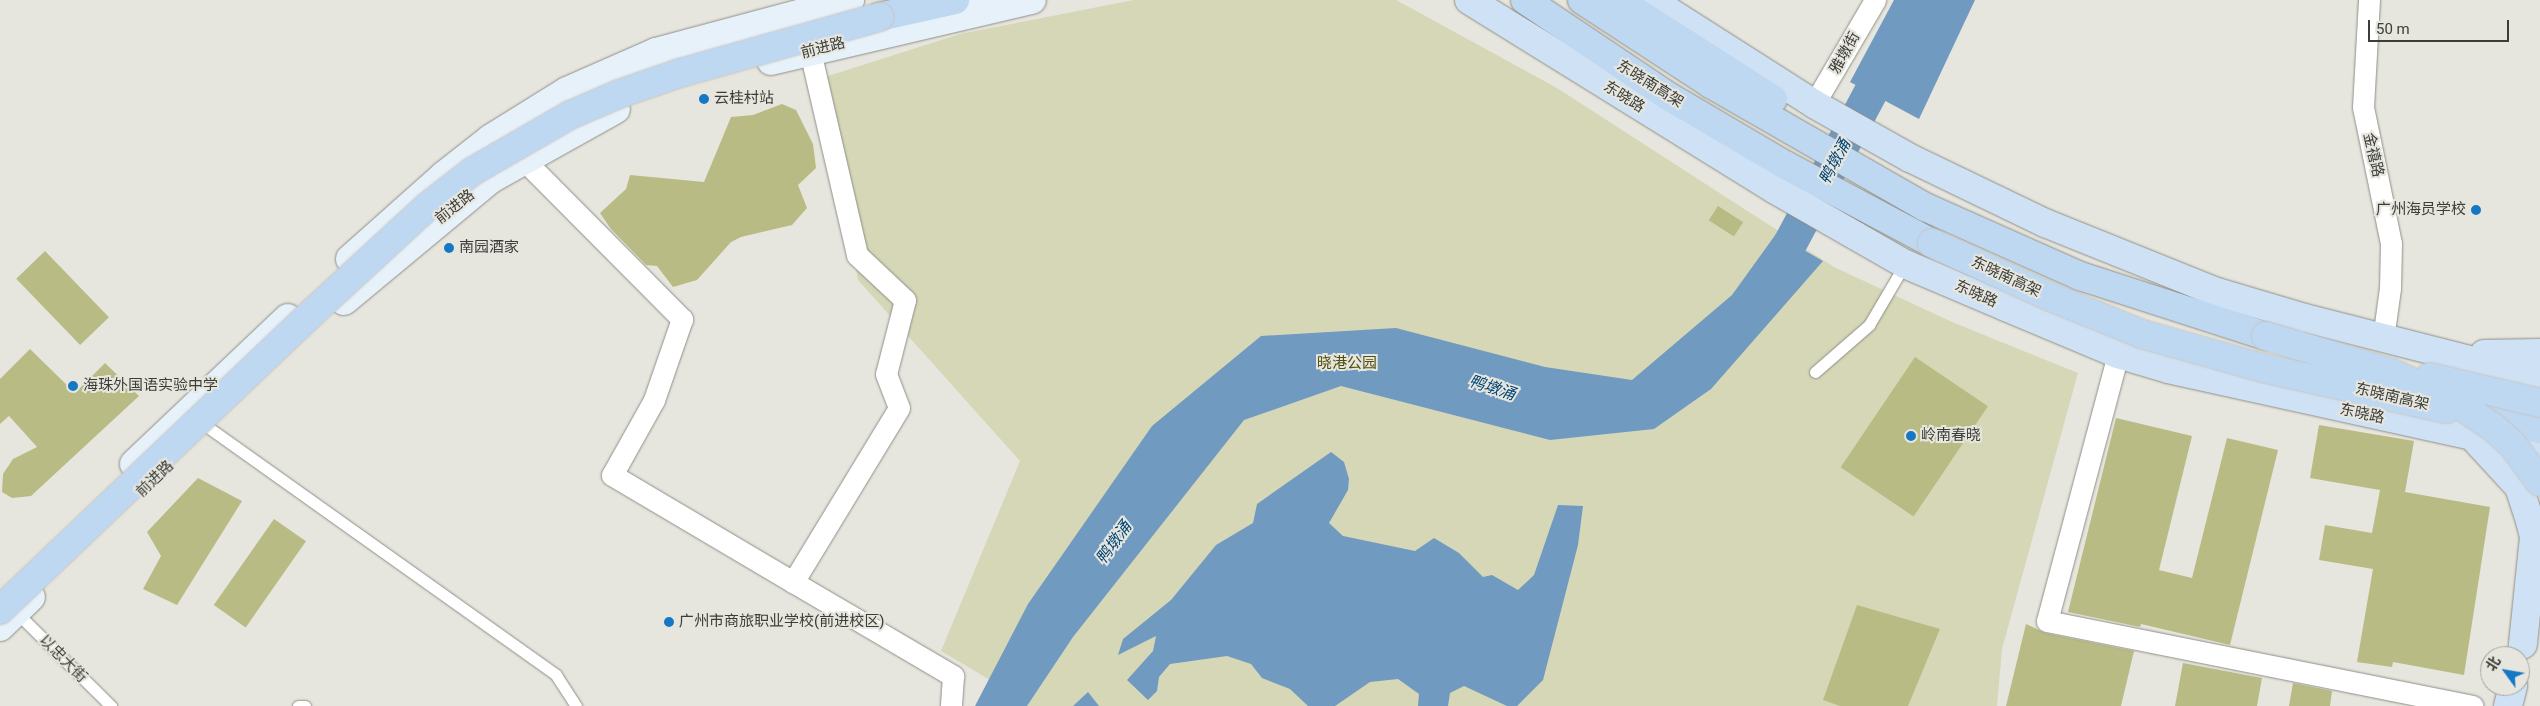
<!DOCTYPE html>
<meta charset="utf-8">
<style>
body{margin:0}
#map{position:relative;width:2540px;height:706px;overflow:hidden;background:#e6e6de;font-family:Roboto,"Noto Sans SC",sans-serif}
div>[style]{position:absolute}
.green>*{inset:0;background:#d5d7b6}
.water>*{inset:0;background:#719ac1}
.river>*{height:34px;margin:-17px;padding:0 17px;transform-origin:17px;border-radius:17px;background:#719ac1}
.building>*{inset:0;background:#b9bb84;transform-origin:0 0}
.roads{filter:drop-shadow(0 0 1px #8f8f88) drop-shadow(0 0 1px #8f8f88)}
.service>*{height:11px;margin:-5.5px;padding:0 5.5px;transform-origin:5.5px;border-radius:5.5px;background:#fff}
.minor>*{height:21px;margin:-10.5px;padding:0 10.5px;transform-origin:10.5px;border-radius:10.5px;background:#fff}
.secondary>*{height:28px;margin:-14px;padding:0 14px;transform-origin:14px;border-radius:14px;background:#e7f1fa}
.primary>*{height:28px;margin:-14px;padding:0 14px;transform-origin:14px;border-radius:14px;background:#cfe2f5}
.trunk>*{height:28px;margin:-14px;padding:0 14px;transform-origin:14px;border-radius:14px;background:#bfd8f2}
.bridges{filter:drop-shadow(0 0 1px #c4c4c4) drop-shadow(0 0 1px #c4c4c4)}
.trunk-bridge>*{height:28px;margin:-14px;padding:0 14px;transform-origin:14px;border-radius:14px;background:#bfd8f2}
.dots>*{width:14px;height:14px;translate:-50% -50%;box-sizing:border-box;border:2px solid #e6e6de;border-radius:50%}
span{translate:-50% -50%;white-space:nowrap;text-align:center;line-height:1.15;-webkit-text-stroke:4px #e6e6de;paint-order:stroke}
.street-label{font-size:15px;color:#3c3c39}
.poi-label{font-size:15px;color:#3c3c39}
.left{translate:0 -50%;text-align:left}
.right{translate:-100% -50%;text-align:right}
.park-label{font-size:15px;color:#4f4f0e}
.water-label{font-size:16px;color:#004476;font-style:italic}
.north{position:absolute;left:2480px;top:646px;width:50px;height:50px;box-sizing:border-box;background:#e6e6de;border:1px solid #a2a29c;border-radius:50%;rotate:302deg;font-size:14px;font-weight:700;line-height:20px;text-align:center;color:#3c3c39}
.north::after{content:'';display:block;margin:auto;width:18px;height:22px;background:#1578c4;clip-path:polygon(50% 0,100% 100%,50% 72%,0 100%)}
.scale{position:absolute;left:2368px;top:20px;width:141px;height:22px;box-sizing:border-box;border:2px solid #3c3c39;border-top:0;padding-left:6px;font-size:15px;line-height:18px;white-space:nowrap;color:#3c3c39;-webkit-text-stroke:4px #e6e6de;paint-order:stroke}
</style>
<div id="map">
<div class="green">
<i style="clip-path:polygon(1134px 0,1396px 0,1557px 88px,1834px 267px,1952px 322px,2078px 373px,2002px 649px,1997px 706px,1027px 706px,1029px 703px,941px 651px,1020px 461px,858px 280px,825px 77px,960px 34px)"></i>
</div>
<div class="water">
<i style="clip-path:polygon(1894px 0,1975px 0,1919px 119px,1850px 82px)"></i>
<i style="clip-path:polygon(1776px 234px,1823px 261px,1711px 389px,1654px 429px,1550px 440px,1341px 386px,1244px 420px,1073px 637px,1027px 706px,975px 706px,1028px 604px,1152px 426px,1261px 336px,1396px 328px,1545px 367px,1632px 380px,1732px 295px)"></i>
<i style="clip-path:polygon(1331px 452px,1344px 462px,1349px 479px,1348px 490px,1329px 523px,1343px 536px,1415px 551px,1434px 538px,1459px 553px,1483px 577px,1492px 575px,1518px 590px,1534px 575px,1558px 505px,1583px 506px,1578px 545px,1543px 680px,1517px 706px,1507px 706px,1464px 686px,1450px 693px,1448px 706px,1418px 706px,1419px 694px,1398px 679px,1370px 682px,1335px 706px,1308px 706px,1290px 689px,1262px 678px,1251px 664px,1227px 656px,1170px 664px,1159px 677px,1157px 691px,1148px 700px,1127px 680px,1153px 651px,1156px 636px,1118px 655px,1123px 639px,1171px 600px,1216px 545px,1253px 523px,1257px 504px)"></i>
<i style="clip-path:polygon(1088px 692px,1099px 706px,1073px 706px)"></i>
</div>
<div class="river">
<i style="left:1769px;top:283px;width:321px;rotate:-61.9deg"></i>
</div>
<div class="building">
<i style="clip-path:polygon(782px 104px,796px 110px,813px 144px,816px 168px,798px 185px,807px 208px,792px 225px,741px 237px,731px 242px,697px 280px,673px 287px,657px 266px,646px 265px,611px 229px,600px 213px,626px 189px,630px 175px,704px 182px,731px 117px,753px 115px)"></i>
<i style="left:1718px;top:206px;width:30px;height:17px;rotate:33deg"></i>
<i style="left:45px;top:251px;width:92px;height:40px;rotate:46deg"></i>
<i style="clip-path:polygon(30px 349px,75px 393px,105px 363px,139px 396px,31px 496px,12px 498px,2px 492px,3px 474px,13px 459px,37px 447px,9px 416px,0 424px,0 379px)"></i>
<i style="left:1915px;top:357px;width:88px;height:133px;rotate:34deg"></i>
<i style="clip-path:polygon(2116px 418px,2192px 436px,2159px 570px,2192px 578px,2227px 438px,2278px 450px,2230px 645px,2141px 624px,2140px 627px,2068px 612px)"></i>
<i style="clip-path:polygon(2319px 425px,2414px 441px,2405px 492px,2490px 507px,2464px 675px,2393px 662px,2392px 667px,2357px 662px,2373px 569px,2319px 560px,2325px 525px,2372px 533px,2380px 490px,2310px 478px)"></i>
<i style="clip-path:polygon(198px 478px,242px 501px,177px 605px,143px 589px,161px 556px,147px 532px)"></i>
<i style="left:274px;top:519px;width:39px;height:105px;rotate:35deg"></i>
<i style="clip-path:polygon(1857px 605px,1940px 629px,1908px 706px,1840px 706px,1823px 700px)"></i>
<i style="clip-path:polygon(2026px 624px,2045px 633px,2134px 651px,2121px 706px,2006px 706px)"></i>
<i style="clip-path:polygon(2183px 663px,2262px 678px,2257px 706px,2175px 706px)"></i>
<i style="clip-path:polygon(2293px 683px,2332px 691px,2330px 706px,2289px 706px)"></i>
</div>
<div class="roads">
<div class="service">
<i style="left:1815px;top:372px;width:72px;rotate:-41deg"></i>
<i style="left:1869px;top:325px;width:71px;rotate:-59.5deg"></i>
<i style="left:209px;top:428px;width:426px;rotate:35.4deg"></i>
<i style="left:556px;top:675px;width:37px;rotate:57deg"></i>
<i style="left:16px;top:612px;width:134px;rotate:44.7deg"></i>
<i style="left:298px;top:706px;width:7px"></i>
</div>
<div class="minor">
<i style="left:2369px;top:0;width:107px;rotate:93.2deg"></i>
<i style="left:2363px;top:107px;width:140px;rotate:78.4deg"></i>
<i style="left:2391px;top:244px;width:44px;rotate:91.3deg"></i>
<i style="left:2390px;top:288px;width:51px;rotate:97.8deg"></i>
<i style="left:810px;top:51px;width:209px;rotate:77deg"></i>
<i style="left:857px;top:255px;width:66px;rotate:43.2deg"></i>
<i style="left:905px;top:300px;width:76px;rotate:104.4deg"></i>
<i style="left:886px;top:374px;width:36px;rotate:69deg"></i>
<i style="left:899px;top:408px;width:204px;rotate:121.3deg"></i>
<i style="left:793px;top:582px;width:186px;rotate:30.4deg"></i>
<i style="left:953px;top:676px;width:30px;rotate:94deg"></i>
<i style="left:1814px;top:104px;width:121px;rotate:-59.6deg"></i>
<i style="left:523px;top:159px;width:226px;rotate:45.2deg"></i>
<i style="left:682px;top:319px;width:86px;rotate:109.1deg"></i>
<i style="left:654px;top:400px;width:86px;rotate:119.2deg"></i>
<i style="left:612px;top:475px;width:210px;rotate:30.6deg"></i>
<i style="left:2118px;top:354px;width:276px;rotate:104.9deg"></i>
<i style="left:2047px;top:621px;width:434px;rotate:11.3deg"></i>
</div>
<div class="secondary">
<i style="left:771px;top:61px;width:268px;rotate:-13.2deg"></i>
<i style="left:350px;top:259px;width:125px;rotate:-41.7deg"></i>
<i style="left:443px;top:176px;width:60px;rotate:-38.2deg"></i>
<i style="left:490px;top:139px;width:91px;rotate:-31.9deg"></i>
<i style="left:567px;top:91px;width:97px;rotate:-23.7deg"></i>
<i style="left:656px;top:52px;width:201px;rotate:-15deg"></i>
<i style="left:344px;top:301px;width:191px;rotate:-39.7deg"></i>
<i style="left:491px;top:179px;width:143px;rotate:-29.2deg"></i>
<i style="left:134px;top:464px;width:212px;rotate:-43.5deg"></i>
<i style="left:0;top:627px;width:43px;rotate:-44.1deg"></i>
</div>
<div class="primary">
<i style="left:1469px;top:0;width:359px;rotate:31.8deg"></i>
<i style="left:1774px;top:189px;width:151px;rotate:29.8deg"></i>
<i style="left:1905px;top:264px;width:110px;rotate:23.1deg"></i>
<i style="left:2006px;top:307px;width:121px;rotate:22.8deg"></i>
<i style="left:2118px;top:354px;width:52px;rotate:16.7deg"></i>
<i style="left:2168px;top:369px;width:311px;rotate:12.4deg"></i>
<i style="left:2472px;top:436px;width:70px;rotate:14.8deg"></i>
<i style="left:1651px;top:0;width:193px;rotate:32.5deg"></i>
<i style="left:1814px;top:104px;width:110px;rotate:29.4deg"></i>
<i style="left:1910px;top:158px;width:150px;rotate:25.7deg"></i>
<i style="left:2045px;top:223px;width:185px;rotate:21.9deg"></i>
<i style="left:2217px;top:292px;width:92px;rotate:16.5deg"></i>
<i style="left:2305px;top:318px;width:243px;rotate:14.3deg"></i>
<i style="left:2484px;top:354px;width:56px;rotate:-1deg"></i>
<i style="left:2473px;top:437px;width:68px;rotate:47.4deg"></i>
<i style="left:2519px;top:487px;width:28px;rotate:72deg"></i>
<i style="left:2528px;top:514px;width:24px;rotate:75deg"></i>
<i style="left:2534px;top:537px;width:108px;rotate:95.9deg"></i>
<i style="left:2508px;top:706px;width:21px;rotate:-76deg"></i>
</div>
<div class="trunk">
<i style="left:1525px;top:0;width:172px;rotate:33.9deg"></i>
<i style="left:1668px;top:96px;width:138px;rotate:30.5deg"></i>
<i style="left:1787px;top:166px;width:164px;rotate:28deg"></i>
<i style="left:1582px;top:0;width:154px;rotate:33.1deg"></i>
<i style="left:1711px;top:84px;width:247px;rotate:29.9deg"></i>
<i style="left:1925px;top:207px;width:170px;rotate:24deg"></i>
<i style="left:2080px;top:276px;width:195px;rotate:17.9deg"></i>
<i style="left:1618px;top:0;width:184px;rotate:32.6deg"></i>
<i style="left:879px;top:17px;width:78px;rotate:-12.6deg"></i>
<i style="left:2472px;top:414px;width:70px;rotate:12.4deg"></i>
</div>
</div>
<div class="bridges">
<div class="trunk-bridge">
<i style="left:1932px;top:243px;width:125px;rotate:24.5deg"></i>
<i style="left:2046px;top:295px;width:104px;rotate:22.1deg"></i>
<i style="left:2142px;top:334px;width:126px;rotate:15.7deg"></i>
<i style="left:2263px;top:368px;width:188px;rotate:12.6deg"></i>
<i style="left:2266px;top:336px;width:131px;rotate:16.4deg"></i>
<i style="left:2392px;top:373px;width:68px;rotate:24.3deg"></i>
<i style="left:2454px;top:401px;width:48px;rotate:34deg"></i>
<i style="left:2494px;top:428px;width:24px;rotate:42deg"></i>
<i style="left:2512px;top:444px;width:47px;rotate:53.6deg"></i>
<i style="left:2430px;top:377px;width:113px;rotate:13.3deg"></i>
<i style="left:0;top:610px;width:432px;rotate:-43.6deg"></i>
<i style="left:313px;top:312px;width:156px;rotate:-42.7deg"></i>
<i style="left:428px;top:206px;width:57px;rotate:-37.9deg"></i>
<i style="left:473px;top:171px;width:112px;rotate:-30deg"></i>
<i style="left:570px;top:115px;width:53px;rotate:-23.2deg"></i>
<i style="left:619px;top:94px;width:65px;rotate:-19deg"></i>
<i style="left:680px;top:73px;width:207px;rotate:-15.7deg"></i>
</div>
</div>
<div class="dots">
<i style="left:704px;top:99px;background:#1578c4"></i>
<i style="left:2476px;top:210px;background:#1578c4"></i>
<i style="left:449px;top:248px;background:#1578c4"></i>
<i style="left:73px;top:386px;background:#1578c4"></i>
<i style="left:1911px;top:436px;background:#1578c4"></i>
<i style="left:669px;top:622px;background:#1578c4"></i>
</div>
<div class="street-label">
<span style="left:823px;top:48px;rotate:-14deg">前进路</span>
<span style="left:1845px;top:53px;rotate:-61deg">雅墩街</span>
<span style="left:1650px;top:84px;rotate:32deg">东晓南高架</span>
<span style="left:1624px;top:97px;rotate:32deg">东晓路</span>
<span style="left:2373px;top:155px;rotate:77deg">金禧路</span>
<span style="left:455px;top:207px;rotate:-38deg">前进路</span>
<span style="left:2006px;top:277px;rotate:25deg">东晓南高架</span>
<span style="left:1976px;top:294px;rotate:24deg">东晓路</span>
<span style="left:2392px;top:397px;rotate:13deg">东晓南高架</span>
<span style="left:2362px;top:414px;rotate:12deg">东晓路</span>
<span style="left:155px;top:479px;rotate:-44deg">前进路</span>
<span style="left:63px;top:659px;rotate:45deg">以忠大街</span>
</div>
<div class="poi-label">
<span class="left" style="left:714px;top:99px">云桂村站</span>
<span class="right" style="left:2466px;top:210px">广州海员学校</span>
<span class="left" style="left:459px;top:248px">南园酒家</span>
<span class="left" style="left:83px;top:386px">海珠外国语实验中学</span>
<span class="left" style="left:1921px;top:436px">岭南春晓</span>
<span class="left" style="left:679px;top:622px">广州市商旅职业学校(前进校区)</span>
</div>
<div class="park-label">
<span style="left:1347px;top:364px">晓港公园</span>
</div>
<div class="water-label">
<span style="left:1835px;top:162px;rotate:-62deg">鸭墩涌</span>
<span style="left:1492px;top:388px;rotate:18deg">鸭墩涌</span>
<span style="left:1114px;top:543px;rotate:-54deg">鸭墩涌</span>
</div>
<div class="north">北</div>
<div class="scale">50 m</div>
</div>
